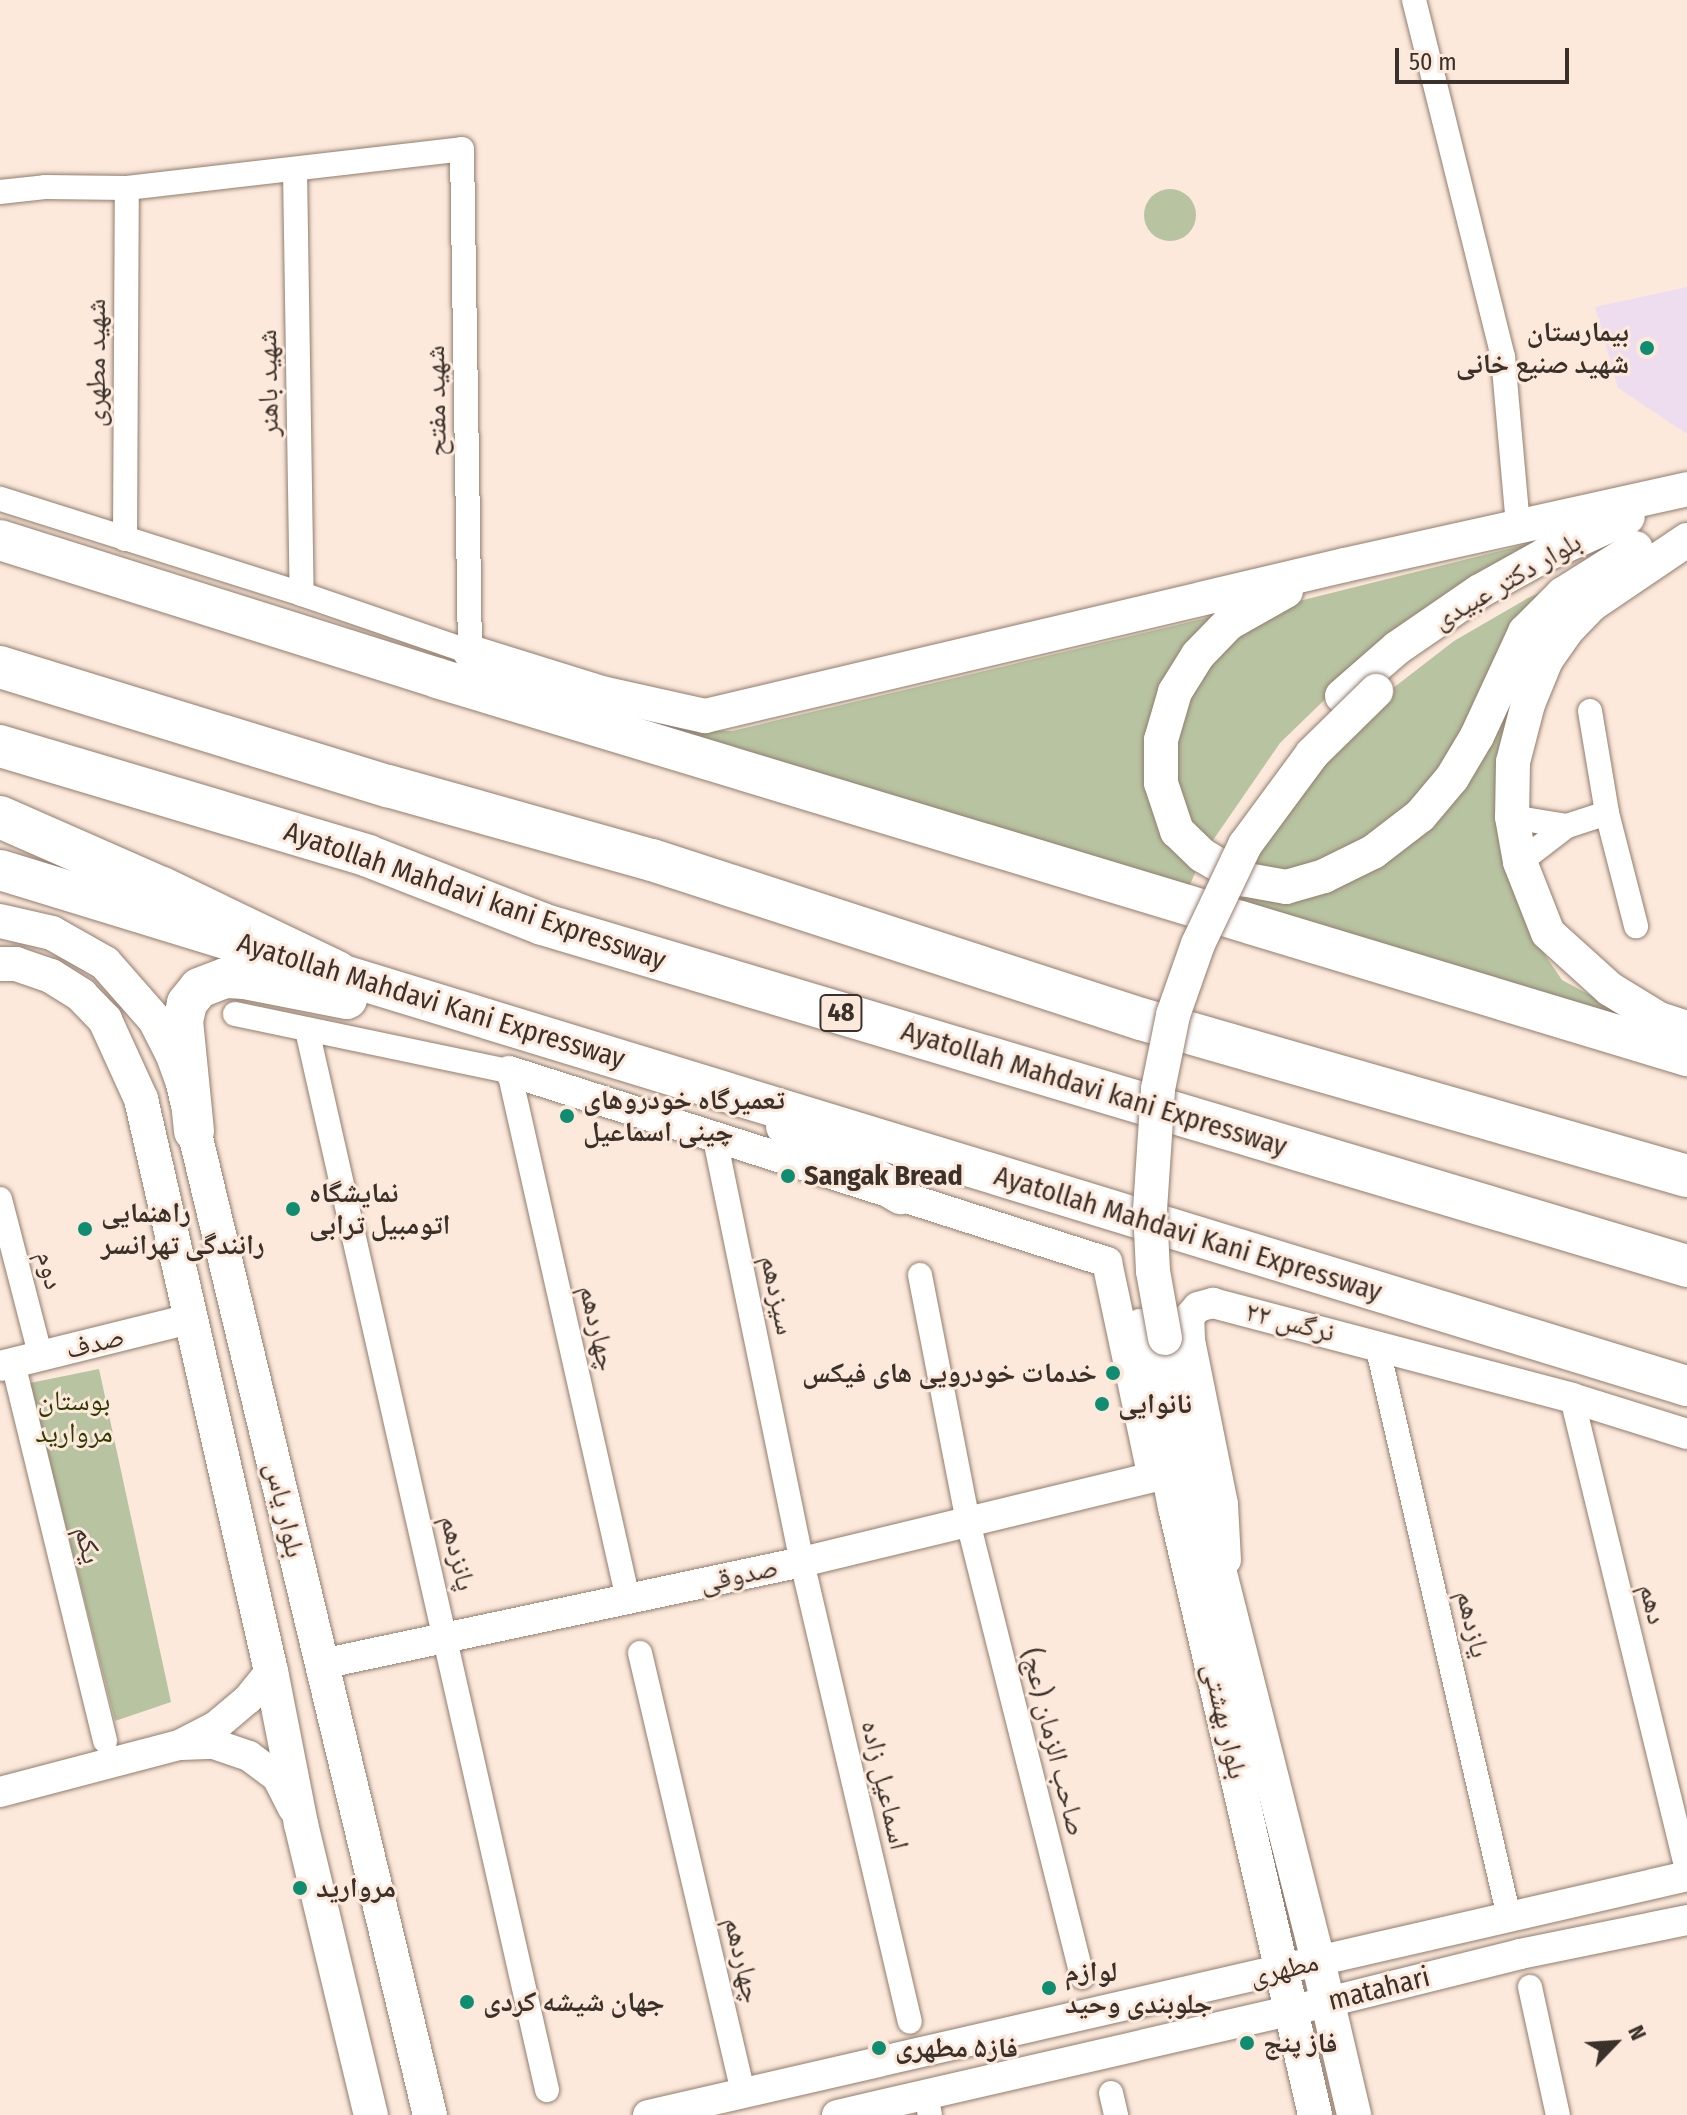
<!DOCTYPE html>
<meta charset="utf-8">
<style>
body{margin:0}
#map{position:relative;width:1687px;height:2115px;overflow:hidden;background:#fce9db;font-family:"Fira Sans Condensed","Noto Naskh Arabic",sans-serif}
div>[style]{position:absolute}
.medical>*{inset:0;background:#ede}
.green>*{inset:0;background:#b7c3a1}
.round{border-radius:50%}
.roads{filter:drop-shadow(0 0 2px #927d6e) drop-shadow(0 0 2px #927d6e)}
.minor>*{height:24px;margin:-12px;padding:0 12px;transform-origin:12px;border-radius:12px;background:#fff}
.tertiary>*{height:30px;margin:-15px;padding:0 15px;transform-origin:15px;border-radius:15px;background:#fff}
.secondary>*{height:34px;margin:-17px;padding:0 17px;transform-origin:17px;border-radius:17px;background:#fff}
.primary>*{height:40px;margin:-20px;padding:0 20px;transform-origin:20px;border-radius:20px;background:#fff}
.trunk>*{height:42px;margin:-21px;padding:0 21px;transform-origin:21px;border-radius:21px;background:#fff}
.bridges{filter:drop-shadow(0 0 2px #927d6e) drop-shadow(0 0 2px #927d6e)}
.secondary-bridge>*{height:34px;margin:-17px;padding:0 17px;transform-origin:17px;border-radius:17px;background:#fff}
.dots>*{width:22px;height:22px;translate:-50% -50%;box-sizing:border-box;border:4px solid #fce9db;border-radius:50%}
span{translate:-50% -50%;white-space:nowrap;text-align:center;line-height:1.15;-webkit-text-stroke:6px #fce9db;paint-order:stroke}
.shield-label span{padding:2px 6px;background:#fce9db;border:2px solid;border-radius:6px;-webkit-text-stroke-width:0}
.shield-label{font-size:26px;color:#3a312a;font-weight:700}
.poi-label{font-size:28px;color:#3a312a;font-weight:700}
.right{translate:-100% -50%;text-align:right}
.left{translate:0 -50%;text-align:left}
.street-label{font-size:28px;color:#3a312a}
.park-label{font-size:28px;color:#2e3c02}
.north{position:absolute;left:1575px;top:2003px;width:80px;height:80px;-webkit-text-stroke:6px #fce9db;paint-order:stroke;rotate:65deg;font-size:22px;font-weight:700;line-height:32px;text-align:center;color:#3a312a}
.north::after{content:'';display:block;margin:auto;width:28px;height:36px;background:#3a312a;clip-path:polygon(50% 0,100% 100%,50% 72%,0 100%)}
.scale{position:absolute;left:1395px;top:48px;width:174px;height:36px;box-sizing:border-box;border:4px solid #3a312a;border-top:0;padding-left:10px;font-size:24px;line-height:28px;white-space:nowrap;color:#3a312a;-webkit-text-stroke:6px #fce9db;paint-order:stroke}
</style>
<div id="map">
<div class="medical">
<i style="clip-path:polygon(1687px 287px,1687px 434px,1618px 388px,1595px 307px)"></i>
</div>
<div class="green">
<i class="round" style="left:1144px;top:189px;width:52px;height:52px"></i>
<i style="clip-path:polygon(1572px 533px,1382px 644px,1280px 743px,1209px 846px,1182px 808px,1174px 757px,1185px 703px,1212px 657px,1283px 605px)"></i>
<i style="clip-path:polygon(1573px 578px,1504px 654px,1425px 793px,1376px 834px,1300px 870px,1264px 871px,1249px 866px,1267px 831px,1388px 692px,1454px 641px,1528px 598px)"></i>
<i style="clip-path:polygon(1219px 615px,1147px 732px,1196px 871px,1188px 889px,662px 728px,732px 731px)"></i>
<i style="clip-path:polygon(1508px 685px,1516px 699px,1541px 949px,1562px 980px,1612px 1007px,1683px 1037px,1232px 900px,1236px 889px,1353px 880px)"></i>
<i style="clip-path:polygon(99px 1369px,171px 1702px,115px 1721px,30px 1383px)"></i>
</div>
<div class="roads">
<div class="minor">
<i style="left:1414px;top:0;width:368px;rotate:76deg"></i>
<i style="left:1503px;top:357px;width:170px;rotate:84.9deg"></i>
<i style="left:295px;top:170px;width:424px;rotate:89.1deg"></i>
<i style="left:0;top:192px;width:45px;rotate:-6.3deg"></i>
<i style="left:45px;top:187px;width:82px;rotate:0.7deg"></i>
<i style="left:127px;top:188px;width:337px;rotate:-6.6deg"></i>
<i style="left:462px;top:149px;width:503px;rotate:89.09deg"></i>
<i style="left:470px;top:652px;width:178px;rotate:-161deg"></i>
<i style="left:302px;top:594px;width:317px;rotate:-162.5deg"></i>
<i style="left:125px;top:539px;width:351px;rotate:-89.7deg"></i>
<i style="left:1590px;top:711px;width:103px;rotate:80.5deg"></i>
<i style="left:1607px;top:813px;width:117px;rotate:75.6deg"></i>
<i style="left:1512px;top:817px;width:56px;rotate:9.3deg"></i>
<i style="left:1520px;top:862px;width:59px;rotate:-37.5deg"></i>
<i style="left:1567px;top:826px;width:42px;rotate:-18deg"></i>
<i style="left:235px;top:1014px;width:280px;rotate:11.8deg"></i>
<i style="left:509px;top:1071px;width:541px;rotate:77.3deg"></i>
<i style="left:307px;top:1030px;width:1087px;rotate:77.24deg"></i>
<i style="left:714px;top:1134px;width:437px;rotate:78.4deg"></i>
<i style="left:802px;top:1562px;width:472px;rotate:76.8deg"></i>
<i style="left:0;top:1199px;width:163px;rotate:75.5deg"></i>
<i style="left:920px;top:1275px;width:252px;rotate:79deg"></i>
<i style="left:968px;top:1522px;width:469px;rotate:75.9deg"></i>
<i style="left:1377px;top:1345px;width:587px;rotate:77.01deg"></i>
<i style="left:13px;top:1363px;width:389px;rotate:76.3deg"></i>
<i style="left:1572px;top:1398px;width:486px;rotate:76.3deg"></i>
<i style="left:640px;top:1653px;width:452px;rotate:76.8deg"></i>
<i style="left:1530px;top:1987px;width:131px;rotate:77.7deg"></i>
<i style="left:1111px;top:2093px;width:23px;rotate:77deg"></i>
<i style="left:926px;top:2095px;width:20px;rotate:79deg"></i>
</div>
<div class="tertiary">
<i style="left:509px;top:1071px;width:628px;rotate:17.71deg"></i>
<i style="left:1107px;top:1262px;width:207px;rotate:78deg"></i>
<i style="left:0;top:1366px;width:196px;rotate:-13.9deg"></i>
<i style="left:1226px;top:1560px;width:56px;rotate:-93.1deg"></i>
<i style="left:1223px;top:1504px;width:167px;rotate:-101.4deg"></i>
<i style="left:1190px;top:1340px;width:23px;rotate:-92deg"></i>
<i style="left:1189px;top:1317px;width:13px;rotate:-48deg"></i>
<i style="left:1198px;top:1307px;width:16px;rotate:-15deg"></i>
<i style="left:1213px;top:1303px;width:371px;rotate:14.8deg"></i>
<i style="left:1572px;top:1398px;width:121px;rotate:17.4deg"></i>
<i style="left:322px;top:1664px;width:491px;rotate:-12deg"></i>
<i style="left:802px;top:1562px;width:361px;rotate:-13.6deg"></i>
<i style="left:181px;top:1745px;width:33px;rotate:-2deg"></i>
<i style="left:214px;top:1744px;width:37px;rotate:19deg"></i>
<i style="left:249px;top:1756px;width:35px;rotate:37deg"></i>
<i style="left:277px;top:1777px;width:35px;rotate:63deg"></i>
<i style="left:0;top:1792px;width:185px;rotate:-14.7deg"></i>
<i style="left:179px;top:1745px;width:42px;rotate:-27.2deg"></i>
<i style="left:216px;top:1726px;width:42px;rotate:-40.2deg"></i>
<i style="left:248px;top:1699px;width:36px;rotate:-51deg"></i>
<i style="left:648px;top:2115px;width:1066px;rotate:-12.95deg"></i>
<i style="left:837px;top:2115px;width:504px;rotate:-12.96deg"></i>
<i style="left:1328px;top:2002px;width:198px;rotate:-14deg"></i>
<i style="left:1520px;top:1954px;width:170px;rotate:-11.5deg"></i>
</div>
<div class="secondary">
<i style="left:1687px;top:540px;width:115px;rotate:146deg"></i>
<i style="left:1592px;top:604px;width:36px;rotate:134deg"></i>
<i style="left:1567px;top:630px;width:37px;rotate:125deg"></i>
<i style="left:1546px;top:660px;width:48px;rotate:112.2deg"></i>
<i style="left:1528px;top:704px;width:60px;rotate:104.5deg"></i>
<i style="left:1513px;top:762px;width:55px;rotate:91deg"></i>
<i style="left:1512px;top:817px;width:46px;rotate:79.9deg"></i>
<i style="left:1520px;top:862px;width:76px;rotate:68.5deg"></i>
<i style="left:1548px;top:933px;width:84px;rotate:42.1deg"></i>
<i style="left:1610px;top:989px;width:57px;rotate:31.5deg"></i>
<i style="left:1659px;top:1019px;width:29px;rotate:18deg"></i>
<i style="left:1286px;top:591px;width:65px;rotate:150.7deg"></i>
<i style="left:1229px;top:623px;width:45px;rotate:134.1deg"></i>
<i style="left:1198px;top:655px;width:44px;rotate:121.9deg"></i>
<i style="left:1175px;top:692px;width:50px;rotate:106.3deg"></i>
<i style="left:1161px;top:740px;width:43px;rotate:90deg"></i>
<i style="left:1161px;top:783px;width:51px;rotate:71.6deg"></i>
<i style="left:1177px;top:831px;width:35px;rotate:44deg"></i>
<i style="left:1202px;top:855px;width:47px;rotate:31deg"></i>
<i style="left:1242px;top:879px;width:45px;rotate:10.3deg"></i>
<i style="left:1286px;top:887px;width:40px;rotate:-16deg"></i>
<i style="left:1324px;top:876px;width:55px;rotate:-26.1deg"></i>
<i style="left:1373px;top:852px;width:59px;rotate:-37.5deg"></i>
<i style="left:1420px;top:816px;width:50px;rotate:-49.9deg"></i>
<i style="left:1452px;top:778px;width:49px;rotate:-59.2deg"></i>
<i style="left:1477px;top:736px;width:115px;rotate:-65.2deg"></i>
<i style="left:1525px;top:632px;width:54px;rotate:-45deg"></i>
<i style="left:1563px;top:594px;width:86px;rotate:-32.2deg"></i>
<i style="left:470px;top:652px;width:138px;rotate:17.3deg"></i>
<i style="left:602px;top:693px;width:106px;rotate:12.6deg"></i>
<i style="left:705px;top:716px;width:658px;rotate:-13.28deg"></i>
<i style="left:1345px;top:565px;width:350px;rotate:-12.5deg"></i>
<i style="left:1342px;top:696px;width:73px;rotate:-41.1deg"></i>
<i style="left:1397px;top:648px;width:101px;rotate:-34.5deg"></i>
<i style="left:1480px;top:591px;width:74px;rotate:-29deg"></i>
<i style="left:1545px;top:555px;width:91px;rotate:-24.6deg"></i>
<i style="left:0;top:921px;width:53px;rotate:13deg"></i>
<i style="left:52px;top:933px;width:61px;rotate:29.5deg"></i>
<i style="left:105px;top:963px;width:76px;rotate:48.7deg"></i>
<i style="left:155px;top:1020px;width:37px;rotate:63deg"></i>
<i style="left:172px;top:1053px;width:33px;rotate:70deg"></i>
<i style="left:183px;top:1084px;width:1060px;rotate:76.53deg"></i>
<i style="left:0;top:964px;width:16px"></i>
<i style="left:16px;top:964px;width:37px;rotate:19deg"></i>
<i style="left:51px;top:976px;width:36px;rotate:32deg"></i>
<i style="left:81px;top:995px;width:35px;rotate:46deg"></i>
<i style="left:105px;top:1020px;width:87px;rotate:65.5deg"></i>
<i style="left:141px;top:1099px;width:587px;rotate:77.2deg"></i>
<i style="left:271px;top:1671px;width:156px;rotate:78.9deg"></i>
<i style="left:301px;top:1824px;width:299px;rotate:76.5deg"></i>
<i style="left:1140px;top:1326px;width:184px;rotate:79.1deg"></i>
<i style="left:1175px;top:1507px;width:624px;rotate:77.03deg"></i>
<i style="left:1165px;top:1338px;width:176px;rotate:77.2deg"></i>
<i style="left:1204px;top:1510px;width:465px;rotate:75.8deg"></i>
<i style="left:1318px;top:1961px;width:158px;rotate:76.8deg"></i>
</div>
<div class="primary">
<i style="left:0;top:540px;width:458px;rotate:17.5deg"></i>
<i style="left:437px;top:678px;width:1306px;rotate:16.83deg"></i>
<i style="left:0;top:870px;width:1764px;rotate:17.01deg"></i>
<i style="left:786px;top:1126px;width:134px;rotate:30.6deg"></i>
<i style="left:194px;top:1131px;width:111px;rotate:-95.7deg"></i>
<i style="left:183px;top:1021px;width:18px;rotate:-77deg"></i>
<i style="left:187px;top:1003px;width:19px;rotate:-51deg"></i>
<i style="left:199px;top:988px;width:28px;rotate:-21deg"></i>
<i style="left:225px;top:978px;width:20px;rotate:3deg"></i>
<i style="left:245px;top:979px;width:104px;rotate:11.1deg"></i>
</div>
<div class="trunk">
<i style="left:0;top:667px;width:406px;rotate:17.1deg"></i>
<i style="left:388px;top:786px;width:274px;rotate:15.7deg"></i>
<i style="left:652px;top:860px;width:514px;rotate:18.01deg"></i>
<i style="left:1141px;top:1019px;width:568px;rotate:16.04deg"></i>
<i style="left:0;top:746px;width:384px;rotate:16.6deg"></i>
<i style="left:368px;top:856px;width:187px;rotate:21.3deg"></i>
<i style="left:542px;top:924px;width:1195px;rotate:16.63deg"></i>
<i style="left:0;top:817px;width:177px;rotate:23.7deg"></i>
<i style="left:162px;top:888px;width:194px;rotate:25.6deg"></i>
</div>
</div>
<div class="bridges">
<div class="secondary-bridge">
<i style="left:1165px;top:1338px;width:68px;rotate:-100.2deg"></i>
<i style="left:1153px;top:1271px;width:61px;rotate:-92.8deg"></i>
<i style="left:1150px;top:1210px;width:121px;rotate:-86.2deg"></i>
<i style="left:1158px;top:1089px;width:76px;rotate:-78.5deg"></i>
<i style="left:1173px;top:1015px;width:75px;rotate:-70.6deg"></i>
<i style="left:1198px;top:944px;width:110px;rotate:-64.6deg"></i>
<i style="left:1245px;top:845px;width:113px;rotate:-53.6deg"></i>
<i style="left:1312px;top:754px;width:90px;rotate:-44.5deg"></i>
</div>
</div>
<div class="dots">
<i style="left:1647px;top:348px;background:#108c70"></i>
<i style="left:567px;top:1116px;background:#108c70"></i>
<i style="left:788px;top:1176px;background:#108c70"></i>
<i style="left:293px;top:1209px;background:#108c70"></i>
<i style="left:85px;top:1229px;background:#108c70"></i>
<i style="left:1113px;top:1373px;background:#108c70"></i>
<i style="left:1102px;top:1404px;background:#108c70"></i>
<i style="left:300px;top:1888px;background:#108c70"></i>
<i style="left:1049px;top:1988px;background:#108c70"></i>
<i style="left:467px;top:2002px;background:#108c70"></i>
<i style="left:1247px;top:2043px;background:#108c70"></i>
<i style="left:879px;top:2048px;background:#108c70"></i>
</div>
<div class="shield-label">
<span style="left:841px;top:1013px">48</span>
</div>
<div class="poi-label">
<span class="right" style="left:1629px;top:348px">بیمارستان<br>شهید صنیع خانی</span>
<span class="left" style="left:583px;top:1116px">تعمیرگاه خودروهای<br>چینی اسماعیل</span>
<span class="left" style="left:804px;top:1176px">Sangak Bread</span>
<span class="left" style="left:309px;top:1209px">نمایشگاه<br>اتومبیل ترابی</span>
<span class="left" style="left:101px;top:1229px">راهنمایی<br>رانندگی تهرانسر</span>
<span class="right" style="left:1097px;top:1373px">خدمات خودرویی های فیکس</span>
<span class="left" style="left:1118px;top:1404px">نانوایی</span>
<span class="left" style="left:316px;top:1888px">مروارید</span>
<span class="left" style="left:1065px;top:1988px">لوازم<br>جلوبندی وحید</span>
<span class="left" style="left:483px;top:2002px">جهان شیشه کردی</span>
<span class="left" style="left:1263px;top:2043px">فاز پنج</span>
<span class="left" style="left:895px;top:2048px">فاز۵ مطهری</span>
</div>
<div class="street-label">
<span style="left:96px;top:363px;rotate:-90deg">شهید مطهری</span>
<span style="left:268px;top:383px;rotate:-91deg">شهید باهنر</span>
<span style="left:436px;top:401px;rotate:-91deg">شهید مفتح</span>
<span style="left:1507px;top:581px;rotate:-30deg">بلوار دکتر عبیدی</span>
<span style="left:475px;top:896px;rotate:19deg">Ayatollah Mahdavi kani Expressway</span>
<span style="left:431px;top:1001px;rotate:17deg">Ayatollah Mahdavi Kani Expressway</span>
<span style="left:1094px;top:1089px;rotate:17deg">Ayatollah Mahdavi kani Expressway</span>
<span style="left:1188px;top:1234px;rotate:17deg">Ayatollah Mahdavi Kani Expressway</span>
<span style="left:50px;top:1270px;rotate:75deg">دوم</span>
<span style="left:778px;top:1295px;rotate:78deg">سیزدهم</span>
<span style="left:1290px;top:1322px;rotate:14deg">نرگس ۲۲</span>
<span style="left:598px;top:1328px;rotate:77deg">چهاردهم</span>
<span style="left:95px;top:1343px;rotate:-14deg">صدف</span>
<span style="left:285px;top:1510px;rotate:77deg">بلوار یاس</span>
<span style="left:88px;top:1545px;rotate:76deg">یکم</span>
<span style="left:458px;top:1553px;rotate:77deg">پانزدهم</span>
<span style="left:739px;top:1575px;rotate:-12deg">صدوقی</span>
<span style="left:1653px;top:1604px;rotate:76deg">دهم</span>
<span style="left:1473px;top:1624px;rotate:77deg">یازدهم</span>
<span style="left:1225px;top:1721px;rotate:77deg">بلوار بهشتی</span>
<span style="left:1054px;top:1742px;rotate:76deg">صاحب الزمان (عج)</span>
<span style="left:885px;top:1785px;rotate:77deg">اسماعیل زاده</span>
<span style="left:743px;top:1960px;rotate:77deg">چهاردهم</span>
<span style="left:1284px;top:1969px;rotate:-13deg">مطهری</span>
<span style="left:1379px;top:1989px;rotate:-14deg">matahari</span>
</div>
<div class="park-label">
<span style="left:74px;top:1417px">بوستان<br>مروارید</span>
</div>
<div class="north">N</div>
<div class="scale">50 m</div>
</div>
